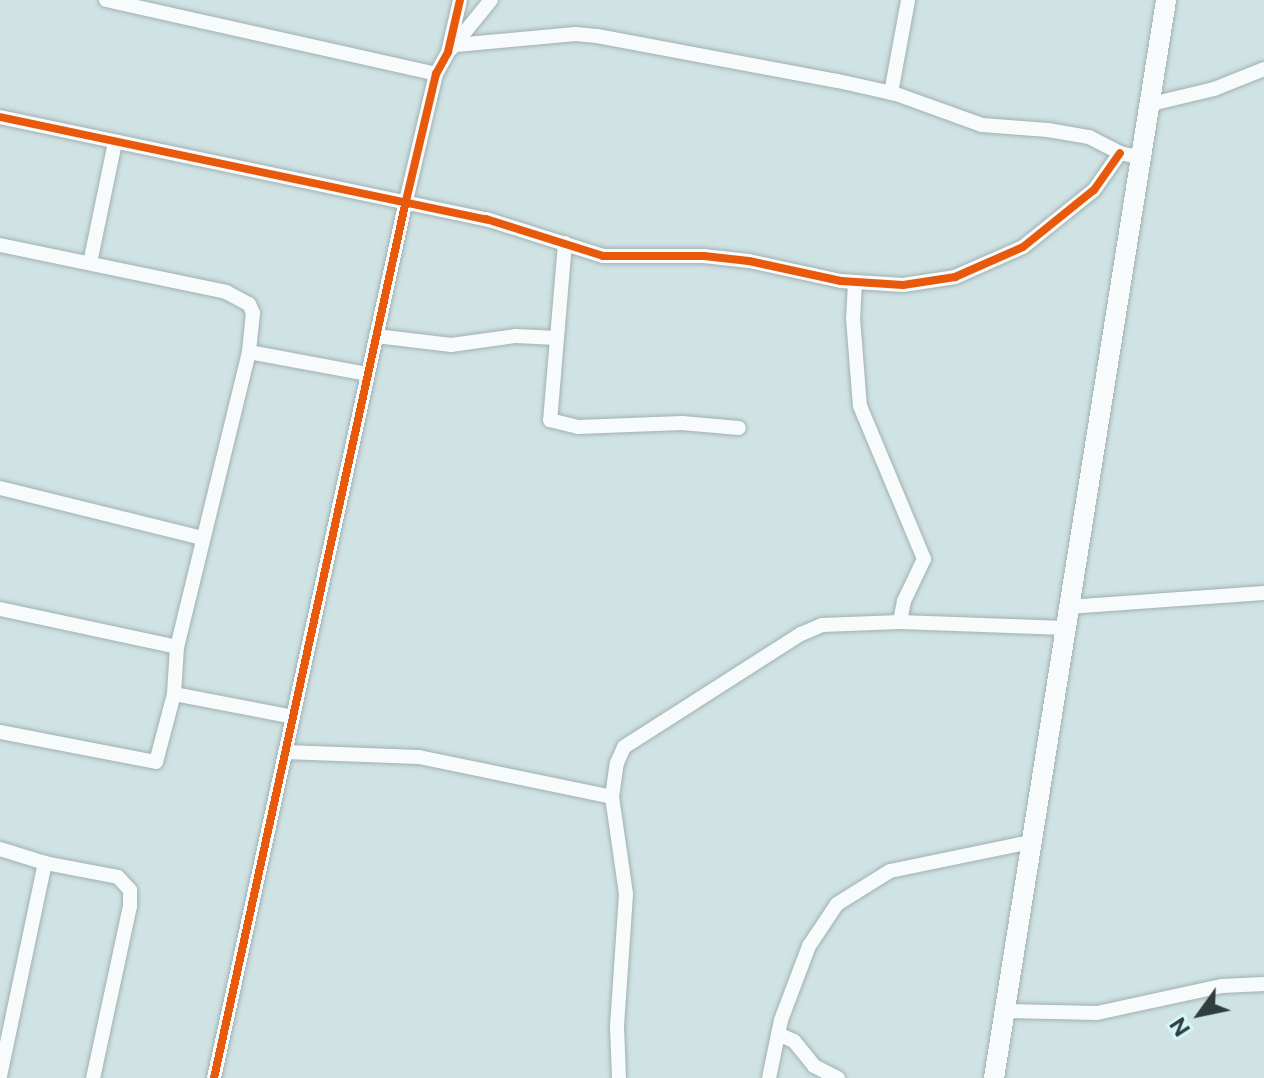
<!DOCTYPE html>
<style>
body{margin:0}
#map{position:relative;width:1264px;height:1078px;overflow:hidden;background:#d0e3e4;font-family:"Public Sans",sans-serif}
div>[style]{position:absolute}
.roads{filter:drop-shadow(0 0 2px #a1b0b1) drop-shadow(0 0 2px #a1b0b1)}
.street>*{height:14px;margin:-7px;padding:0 7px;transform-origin:7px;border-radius:7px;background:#f8fbfb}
.secondary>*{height:20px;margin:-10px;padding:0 10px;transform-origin:10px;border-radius:10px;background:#f8fbfb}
.cycleway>*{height:8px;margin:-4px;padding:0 4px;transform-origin:4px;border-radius:4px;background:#e8590c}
span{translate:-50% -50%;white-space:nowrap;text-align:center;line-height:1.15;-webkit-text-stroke:6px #d5f7fa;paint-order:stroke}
.north{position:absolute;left:1160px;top:974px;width:80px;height:80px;-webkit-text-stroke:6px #d5f7fa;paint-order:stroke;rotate:237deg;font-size:22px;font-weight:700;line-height:32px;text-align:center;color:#2f3d3e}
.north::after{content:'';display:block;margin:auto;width:28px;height:36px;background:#2f3d3e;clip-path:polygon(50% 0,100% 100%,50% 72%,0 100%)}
</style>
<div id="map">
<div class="roads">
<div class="street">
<i style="left:106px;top:0;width:338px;rotate:12.6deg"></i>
<i style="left:456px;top:45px;width:120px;rotate:-5.3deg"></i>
<i style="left:575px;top:34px;width:22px;rotate:5deg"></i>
<i style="left:597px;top:36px;width:245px;rotate:10.6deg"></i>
<i style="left:838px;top:81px;width:59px;rotate:12.6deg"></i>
<i style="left:896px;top:94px;width:91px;rotate:19.8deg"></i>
<i style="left:982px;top:125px;width:66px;rotate:4.3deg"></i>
<i style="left:1048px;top:130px;width:42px;rotate:9.7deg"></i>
<i style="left:1089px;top:137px;width:35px;rotate:27deg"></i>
<i style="left:1120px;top:153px;width:18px;rotate:13deg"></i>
<i style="left:451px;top:49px;width:63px;rotate:-50.8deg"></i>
<i style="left:891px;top:93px;width:95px;rotate:-79.6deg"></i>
<i style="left:1147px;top:105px;width:69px;rotate:-13.4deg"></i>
<i style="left:1214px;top:89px;width:54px;rotate:-21.8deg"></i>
<i style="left:0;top:117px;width:497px;rotate:11.9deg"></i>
<i style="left:486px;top:219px;width:123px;rotate:17.5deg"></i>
<i style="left:603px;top:256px;width:101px"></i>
<i style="left:704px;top:256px;width:45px;rotate:6.3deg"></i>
<i style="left:749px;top:261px;width:94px;rotate:12.3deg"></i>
<i style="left:841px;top:281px;width:62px;rotate:3.7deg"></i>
<i style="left:903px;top:285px;width:53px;rotate:-8.7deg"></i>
<i style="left:955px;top:277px;width:74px;rotate:-23.8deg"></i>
<i style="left:1023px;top:247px;width:91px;rotate:-38.8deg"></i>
<i style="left:1094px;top:190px;width:45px;rotate:-54.9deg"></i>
<i style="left:565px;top:243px;width:178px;rotate:94.8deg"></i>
<i style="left:550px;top:420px;width:29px;rotate:14deg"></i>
<i style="left:578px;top:427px;width:104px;rotate:-2.2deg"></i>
<i style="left:682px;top:423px;width:57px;rotate:5deg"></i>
<i style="left:0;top:245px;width:231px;rotate:11.7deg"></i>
<i style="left:226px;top:292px;width:26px;rotate:28deg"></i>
<i style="left:249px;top:304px;width:10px;rotate:66deg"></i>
<i style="left:253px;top:313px;width:39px;rotate:96deg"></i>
<i style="left:249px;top:352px;width:304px;rotate:103.7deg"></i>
<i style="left:177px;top:647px;width:47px;rotate:93.7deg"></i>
<i style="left:174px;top:694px;width:70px;rotate:104.8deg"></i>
<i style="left:156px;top:762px;width:159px;rotate:-169.1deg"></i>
<i style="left:90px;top:263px;width:124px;rotate:-78.3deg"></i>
<i style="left:855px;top:282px;width:36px;rotate:93deg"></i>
<i style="left:853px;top:318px;width:88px;rotate:85.5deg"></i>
<i style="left:860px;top:406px;width:166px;rotate:67.3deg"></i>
<i style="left:924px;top:559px;width:47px;rotate:115.5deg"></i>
<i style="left:904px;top:601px;width:21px;rotate:101deg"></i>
<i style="left:376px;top:336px;width:76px;rotate:6.8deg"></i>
<i style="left:451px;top:345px;width:66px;rotate:-7.9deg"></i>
<i style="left:516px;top:336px;width:41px;rotate:2.8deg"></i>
<i style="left:249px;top:352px;width:121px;rotate:10.5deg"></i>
<i style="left:0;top:488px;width:208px;rotate:13.9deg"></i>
<i style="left:1068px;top:607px;width:196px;rotate:-4.1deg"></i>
<i style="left:0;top:609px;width:181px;rotate:12.1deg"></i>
<i style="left:174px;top:694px;width:121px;rotate:10.9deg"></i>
<i style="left:285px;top:752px;width:134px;rotate:2.1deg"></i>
<i style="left:419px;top:757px;width:197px;rotate:11.7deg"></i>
<i style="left:0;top:849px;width:47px;rotate:17.3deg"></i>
<i style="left:45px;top:863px;width:74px;rotate:10.9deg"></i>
<i style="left:118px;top:877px;width:18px;rotate:47deg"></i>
<i style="left:130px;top:890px;width:16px;rotate:90deg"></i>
<i style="left:130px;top:906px;width:176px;rotate:102.1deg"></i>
<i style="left:1007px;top:1011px;width:90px;rotate:1.3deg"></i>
<i style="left:1097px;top:1013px;width:128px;rotate:-12.2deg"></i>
<i style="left:1222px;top:986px;width:42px;rotate:-2.7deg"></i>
<i style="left:778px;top:1034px;width:17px;rotate:24deg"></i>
<i style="left:794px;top:1041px;width:32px;rotate:51deg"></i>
<i style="left:814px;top:1066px;width:27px;rotate:27deg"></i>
<i style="left:0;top:1076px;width:218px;rotate:-78.1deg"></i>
<i style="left:214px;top:1078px;width:894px;rotate:-77.66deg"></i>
<i style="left:405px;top:205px;width:135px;rotate:-76.7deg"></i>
<i style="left:436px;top:74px;width:25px;rotate:-61deg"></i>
<i style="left:448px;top:52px;width:53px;rotate:-77deg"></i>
<i style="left:619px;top:1078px;width:52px;rotate:-92.2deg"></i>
<i style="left:617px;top:1026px;width:132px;rotate:-86.1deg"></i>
<i style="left:626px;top:894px;width:98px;rotate:-98.2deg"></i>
<i style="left:612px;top:797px;width:34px;rotate:-82deg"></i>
<i style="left:617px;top:763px;width:17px;rotate:-66deg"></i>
<i style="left:624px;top:747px;width:210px;rotate:-32.6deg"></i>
<i style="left:801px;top:634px;width:23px;rotate:-23deg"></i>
<i style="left:822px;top:625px;width:78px;rotate:-2.2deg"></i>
<i style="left:900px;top:622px;width:165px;rotate:2.1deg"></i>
<i style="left:769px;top:1078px;width:59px;rotate:-78.3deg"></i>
<i style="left:781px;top:1020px;width:79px;rotate:-69.3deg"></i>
<i style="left:809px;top:946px;width:50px;rotate:-56.3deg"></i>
<i style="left:837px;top:904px;width:62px;rotate:-31.9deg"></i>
<i style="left:890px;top:871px;width:133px;rotate:-11.7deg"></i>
<i style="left:1020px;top:844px;width:12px;rotate:14deg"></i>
</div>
<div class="secondary">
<i style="left:994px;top:1078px;width:1092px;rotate:-80.93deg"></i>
</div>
</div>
<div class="cycleway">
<i style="left:0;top:117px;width:497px;rotate:11.9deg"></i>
<i style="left:486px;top:219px;width:123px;rotate:17.5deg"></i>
<i style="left:603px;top:256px;width:101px"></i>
<i style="left:704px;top:256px;width:45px;rotate:6.3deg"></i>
<i style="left:749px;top:261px;width:94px;rotate:12.3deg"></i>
<i style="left:841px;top:281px;width:62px;rotate:3.7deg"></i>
<i style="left:903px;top:285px;width:53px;rotate:-8.7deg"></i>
<i style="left:955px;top:277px;width:74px;rotate:-23.8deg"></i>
<i style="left:1023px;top:247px;width:91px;rotate:-38.8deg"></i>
<i style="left:1094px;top:190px;width:45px;rotate:-54.9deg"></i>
<i style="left:214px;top:1078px;width:894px;rotate:-77.66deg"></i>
<i style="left:405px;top:205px;width:135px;rotate:-76.7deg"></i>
<i style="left:436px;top:74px;width:25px;rotate:-61deg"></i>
<i style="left:448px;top:52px;width:53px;rotate:-77deg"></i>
</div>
<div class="north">N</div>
</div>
